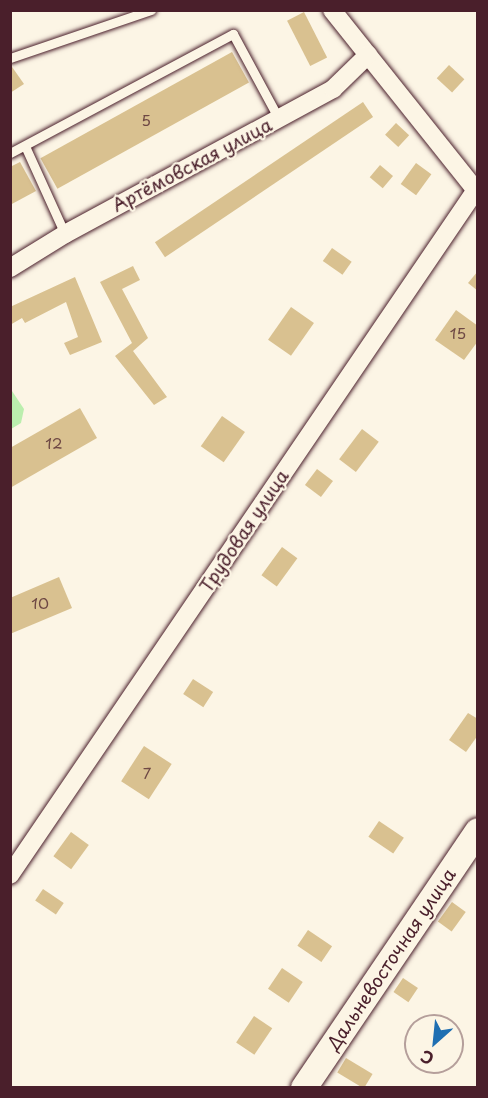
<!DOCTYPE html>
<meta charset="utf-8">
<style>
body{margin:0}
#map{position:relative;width:488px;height:1098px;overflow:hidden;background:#fcf5e5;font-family:"Playpen Sans",sans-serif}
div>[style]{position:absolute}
.green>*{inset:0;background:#bbeeae}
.building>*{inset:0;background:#d9c190;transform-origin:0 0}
.roads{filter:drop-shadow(0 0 2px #4a1f2b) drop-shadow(0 0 2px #4a1f2b)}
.lane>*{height:9px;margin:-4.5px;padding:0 4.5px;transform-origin:4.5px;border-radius:4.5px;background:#fcf5e5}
.street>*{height:18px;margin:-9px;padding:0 9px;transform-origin:9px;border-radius:9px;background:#fcf5e5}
.secondary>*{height:26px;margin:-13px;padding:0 13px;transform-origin:13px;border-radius:13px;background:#fcf5e5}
span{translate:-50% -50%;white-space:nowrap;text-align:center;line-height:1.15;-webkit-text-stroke:4.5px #fcf5e5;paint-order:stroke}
.number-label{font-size:15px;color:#6e4844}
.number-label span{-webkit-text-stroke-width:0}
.street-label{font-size:18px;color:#4a1f2b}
.frame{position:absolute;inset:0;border:12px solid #4a1f2b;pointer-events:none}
.north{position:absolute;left:404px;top:1014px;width:60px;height:60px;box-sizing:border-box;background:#fcf5e5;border:2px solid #b59f9b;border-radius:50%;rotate:207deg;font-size:16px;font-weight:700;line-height:24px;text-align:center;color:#4a1f2b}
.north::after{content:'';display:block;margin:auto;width:21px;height:27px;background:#1f6fb2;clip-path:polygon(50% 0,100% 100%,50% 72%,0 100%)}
</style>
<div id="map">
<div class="green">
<i style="clip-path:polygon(10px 388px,24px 409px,21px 423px,11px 429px)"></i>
</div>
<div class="building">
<i style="left:304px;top:12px;width:51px;height:19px;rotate:63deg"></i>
<i style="left:232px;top:52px;width:35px;height:219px;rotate:61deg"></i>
<i style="clip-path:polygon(10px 64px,24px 84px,10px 93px)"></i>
<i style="left:449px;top:65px;width:21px;height:18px;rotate:43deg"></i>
<i style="left:363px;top:102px;width:18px;height:251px;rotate:56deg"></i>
<i style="left:396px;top:123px;width:18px;height:16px;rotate:43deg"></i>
<i style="clip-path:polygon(20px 162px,36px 191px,10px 205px,10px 167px)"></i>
<i style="left:416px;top:163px;width:19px;height:26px;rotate:36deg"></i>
<i style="left:380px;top:165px;width:17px;height:16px;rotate:40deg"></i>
<i style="left:332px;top:248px;width:24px;height:16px;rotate:35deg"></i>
<i style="clip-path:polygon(133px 266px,140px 280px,122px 289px,148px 338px,133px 351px,167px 397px,154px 405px,115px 356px,132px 343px,100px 282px)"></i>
<i style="clip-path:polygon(478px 271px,478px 291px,468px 283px)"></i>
<i style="clip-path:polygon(75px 277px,102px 342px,70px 355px,64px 343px,78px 337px,66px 302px,25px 323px,22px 318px,10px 325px,10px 307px)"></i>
<i style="left:291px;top:307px;width:28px;height:40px;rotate:35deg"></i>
<i style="clip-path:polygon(456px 310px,478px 326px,478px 341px,464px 360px,435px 340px)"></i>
<i style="clip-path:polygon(80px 408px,97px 438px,10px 488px,10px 448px)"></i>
<i style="left:222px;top:416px;width:28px;height:37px;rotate:35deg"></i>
<i style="left:362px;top:429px;width:21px;height:38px;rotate:37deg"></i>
<i style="left:317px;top:469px;width:20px;height:20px;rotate:37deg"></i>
<i style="left:282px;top:547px;width:19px;height:35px;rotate:36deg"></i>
<i style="clip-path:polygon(59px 577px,72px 608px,10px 634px,10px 598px)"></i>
<i style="left:193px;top:679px;width:24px;height:18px;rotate:33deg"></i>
<i style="clip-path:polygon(468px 713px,478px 719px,478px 735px,466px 752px,449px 740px)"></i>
<i style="left:144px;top:746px;width:33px;height:42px;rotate:33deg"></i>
<i style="left:379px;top:821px;width:30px;height:19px;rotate:34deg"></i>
<i style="left:71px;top:832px;width:22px;height:30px;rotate:36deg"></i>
<i style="left:43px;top:889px;width:25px;height:14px;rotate:34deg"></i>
<i style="left:452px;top:902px;width:17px;height:24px;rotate:36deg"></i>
<i style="left:308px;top:930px;width:29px;height:19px;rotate:34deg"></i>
<i style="left:282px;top:968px;width:25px;height:25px;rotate:34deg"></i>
<i style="left:403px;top:978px;width:18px;height:17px;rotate:34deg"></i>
<i style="left:254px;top:1016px;width:22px;height:32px;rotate:34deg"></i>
<i style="left:346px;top:1058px;width:31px;height:17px;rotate:31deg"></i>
</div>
<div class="roads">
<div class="lane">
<i style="left:10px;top:58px;width:149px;rotate:-18.8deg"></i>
<i style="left:25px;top:146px;width:97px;rotate:65.6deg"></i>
<i style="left:10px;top:153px;width:253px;rotate:-28.1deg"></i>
<i style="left:233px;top:34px;width:97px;rotate:61.6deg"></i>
</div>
<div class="street">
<i style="left:332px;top:10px;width:234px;rotate:51.4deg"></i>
<i style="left:10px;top:268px;width:65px;rotate:-31.7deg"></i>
<i style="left:65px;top:234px;width:305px;rotate:-28.4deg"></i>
<i style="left:333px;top:89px;width:49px;rotate:-44.2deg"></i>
<i style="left:10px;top:875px;width:832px;rotate:-55.78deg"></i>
</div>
<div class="secondary">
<i style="left:304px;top:1088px;width:310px;rotate:-55.9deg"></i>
</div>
</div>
<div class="number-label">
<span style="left:146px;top:120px">5</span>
<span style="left:458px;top:333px">15</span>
<span style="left:54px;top:443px">12</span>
<span style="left:40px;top:603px">10</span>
<span style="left:147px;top:773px">7</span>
</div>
<div class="street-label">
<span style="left:192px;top:165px;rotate:-28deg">Артёмовская улица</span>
<span style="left:244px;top:531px;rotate:-56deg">Трудовая улица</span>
<span style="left:391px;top:959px;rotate:-56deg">Дальневосточная улица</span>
</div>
<div class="frame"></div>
<div class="north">С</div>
</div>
